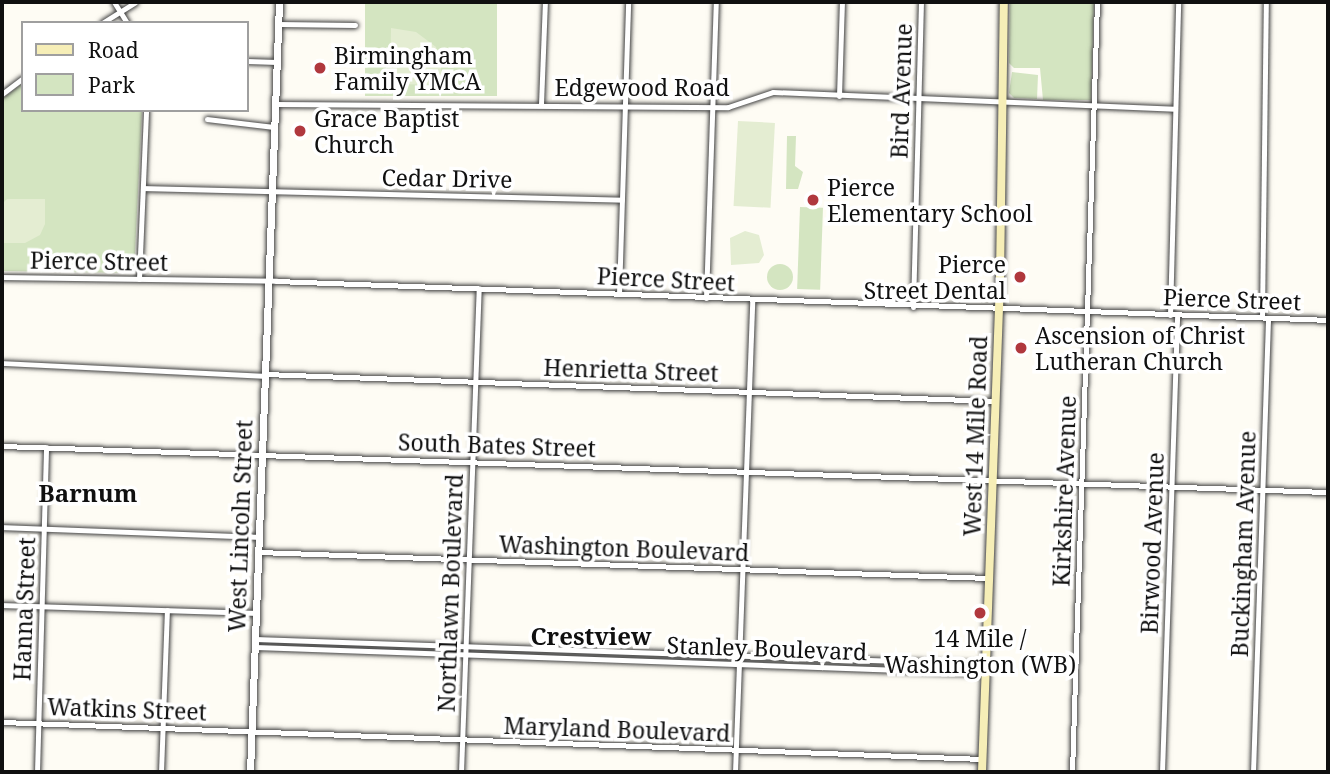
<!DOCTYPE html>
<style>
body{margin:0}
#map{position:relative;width:1330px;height:774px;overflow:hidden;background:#fefcf4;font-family:"Noto Serif",serif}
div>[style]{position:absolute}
.green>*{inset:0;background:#d4e5c1;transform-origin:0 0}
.round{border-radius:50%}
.pitch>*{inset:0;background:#e4edd2;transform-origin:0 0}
.roads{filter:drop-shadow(0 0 2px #434343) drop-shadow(0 0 2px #434343)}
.minor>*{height:5px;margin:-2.5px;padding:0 2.5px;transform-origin:2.5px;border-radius:2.5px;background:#fff}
.tertiary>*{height:7px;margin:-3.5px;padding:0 3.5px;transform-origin:3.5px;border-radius:3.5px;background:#fff}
.secondary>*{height:8px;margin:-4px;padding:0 4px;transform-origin:4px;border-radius:4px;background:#f6eeb7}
.dots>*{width:19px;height:19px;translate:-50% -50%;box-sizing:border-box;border:4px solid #fff;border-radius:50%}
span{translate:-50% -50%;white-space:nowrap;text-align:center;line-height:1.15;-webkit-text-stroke:7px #fff;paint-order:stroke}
.poi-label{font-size:23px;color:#101010}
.left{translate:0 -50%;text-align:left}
.right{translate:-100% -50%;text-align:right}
.street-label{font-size:23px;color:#101010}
.neighbourhood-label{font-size:24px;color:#101010;font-weight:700}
.frame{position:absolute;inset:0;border:4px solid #101010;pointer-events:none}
.legend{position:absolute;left:21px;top:21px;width:228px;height:91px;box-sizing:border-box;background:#fff;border:2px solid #9f9f9f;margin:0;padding:9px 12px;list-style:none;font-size:21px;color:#101010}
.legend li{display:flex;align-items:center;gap:14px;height:35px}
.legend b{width:35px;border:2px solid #9f9f9f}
</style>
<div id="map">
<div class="green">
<i style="left:365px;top:2px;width:132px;height:94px"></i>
<i style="clip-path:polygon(1010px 2px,1094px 2px,1091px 100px,1043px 100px,1040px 68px,1014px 68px,1009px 63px)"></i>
<i style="clip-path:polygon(1012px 72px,1038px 75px,1037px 99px,1014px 98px,1009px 93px)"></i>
<i style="clip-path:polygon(23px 83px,23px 110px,142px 110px,134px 273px,2px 271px,2px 99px)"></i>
<i style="clip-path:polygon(787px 136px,796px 136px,795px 166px,803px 172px,798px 189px,786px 189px)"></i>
<i style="left:800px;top:207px;width:23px;height:82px;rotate:2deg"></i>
<i class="round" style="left:767px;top:264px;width:26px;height:26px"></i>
</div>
<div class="pitch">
<i style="clip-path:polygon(391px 28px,416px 32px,436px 47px,445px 85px,390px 84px)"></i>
<i style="left:738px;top:121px;width:37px;height:85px;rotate:3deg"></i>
<i style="clip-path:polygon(7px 199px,45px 199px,45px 224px,40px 235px,25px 243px,2px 243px,2px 204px)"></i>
<i style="clip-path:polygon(745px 231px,759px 235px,764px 255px,759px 263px,731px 265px,730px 238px)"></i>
</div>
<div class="roads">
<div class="minor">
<i style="left:114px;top:2px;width:25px;rotate:58deg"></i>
<i style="left:102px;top:23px;width:39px;rotate:-32deg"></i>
<i style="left:278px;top:24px;width:77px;rotate:0.7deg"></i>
<i style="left:247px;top:61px;width:30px;rotate:2deg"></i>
<i style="left:2px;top:94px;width:26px;rotate:-37deg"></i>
<i style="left:839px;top:96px;width:94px;rotate:-88.2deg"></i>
<i style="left:275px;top:104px;width:453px;rotate:0.4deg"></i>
<i style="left:728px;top:107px;width:47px;rotate:-18.4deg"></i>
<i style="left:773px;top:92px;width:402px;rotate:2.4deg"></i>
<i style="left:541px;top:104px;width:102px;rotate:-87.8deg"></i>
<i style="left:207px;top:119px;width:67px;rotate:6.8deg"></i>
<i style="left:143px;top:188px;width:479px;rotate:1.4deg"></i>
<i style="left:2px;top:277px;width:274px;rotate:0.8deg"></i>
<i style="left:276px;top:281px;width:1053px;rotate:2.12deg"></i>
<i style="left:139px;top:279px;width:169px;rotate:-87.6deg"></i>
<i style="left:619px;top:294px;width:292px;rotate:-88.2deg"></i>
<i style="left:706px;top:298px;width:296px;rotate:-88.1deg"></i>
<i style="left:913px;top:307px;width:305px;rotate:-88.5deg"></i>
<i style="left:1170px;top:315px;width:313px;rotate:-88.5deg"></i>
<i style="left:1262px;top:317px;width:315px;rotate:-89.3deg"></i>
<i style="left:2px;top:363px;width:263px;rotate:2.8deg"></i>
<i style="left:265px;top:374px;width:730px;rotate:2.12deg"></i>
<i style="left:2px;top:446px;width:1327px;rotate:1.99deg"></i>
<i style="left:2px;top:527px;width:257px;rotate:2.2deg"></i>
<i style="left:258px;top:552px;width:730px;rotate:2.04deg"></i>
<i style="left:2px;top:605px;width:254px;rotate:1.8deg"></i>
<i style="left:255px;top:639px;width:730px;rotate:1.96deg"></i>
<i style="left:255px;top:647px;width:730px;rotate:2.04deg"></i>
<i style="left:2px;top:722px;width:981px;rotate:2.16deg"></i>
<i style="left:37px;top:772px;width:325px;rotate:-88.4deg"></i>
<i style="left:161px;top:772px;width:162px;rotate:-87.9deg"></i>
<i style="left:461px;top:772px;width:484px;rotate:-87.9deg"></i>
<i style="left:735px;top:772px;width:472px;rotate:-87.9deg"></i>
<i style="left:1072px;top:772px;width:770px;rotate:-88.14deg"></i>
<i style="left:1162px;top:772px;width:457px;rotate:-88.1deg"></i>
<i style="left:1253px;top:772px;width:454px;rotate:-88.1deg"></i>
</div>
<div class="tertiary">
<i style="left:250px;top:772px;width:771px;rotate:-87.84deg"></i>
</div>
<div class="secondary">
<i style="left:982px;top:772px;width:495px;rotate:-87.9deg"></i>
<i style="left:1000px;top:277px;width:275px;rotate:-89.2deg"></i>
</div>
</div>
<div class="dots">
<i style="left:320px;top:68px;background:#b0383e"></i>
<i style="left:300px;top:131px;background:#b0383e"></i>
<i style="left:813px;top:200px;background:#b0383e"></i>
<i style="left:1020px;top:277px;background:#b0383e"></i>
<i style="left:1021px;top:348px;background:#b0383e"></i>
<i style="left:980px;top:613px;background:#b0383e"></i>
</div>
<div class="poi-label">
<span class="left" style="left:334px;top:68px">Birmingham<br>Family YMCA</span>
<span class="left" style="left:314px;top:131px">Grace Baptist<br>Church</span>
<span class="left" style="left:827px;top:200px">Pierce<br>Elementary School</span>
<span class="right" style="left:1006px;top:277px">Pierce<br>Street Dental</span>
<span class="left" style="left:1035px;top:348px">Ascension of Christ<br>Lutheran Church</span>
<span style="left:980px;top:651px">14 Mile /<br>Washington (WB)</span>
</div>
<div class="street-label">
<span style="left:642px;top:87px">Edgewood Road</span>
<span style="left:901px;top:91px;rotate:-88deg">Bird Avenue</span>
<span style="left:447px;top:178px;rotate:1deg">Cedar Drive</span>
<span style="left:99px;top:261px;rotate:1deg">Pierce Street</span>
<span style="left:666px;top:279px;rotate:3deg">Pierce Street</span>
<span style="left:1232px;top:299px;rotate:2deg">Pierce Street</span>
<span style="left:631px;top:370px;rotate:2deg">Henrietta Street</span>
<span style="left:975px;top:436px;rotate:-88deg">West 14 Mile Road</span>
<span style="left:497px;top:445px;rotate:2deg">South Bates Street</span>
<span style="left:1064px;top:491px;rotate:-88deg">Kirkshire Avenue</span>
<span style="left:240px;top:526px;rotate:-88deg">West Lincoln Street</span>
<span style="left:1152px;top:543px;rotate:-88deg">Birwood Avenue</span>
<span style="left:1243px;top:544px;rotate:-88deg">Buckingham Avenue</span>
<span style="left:624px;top:548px;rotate:2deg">Washington Boulevard</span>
<span style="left:450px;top:593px;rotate:-88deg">Northlawn Boulevard</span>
<span style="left:24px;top:609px;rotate:-88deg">Hanna Street</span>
<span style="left:767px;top:648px;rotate:2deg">Stanley Boulevard</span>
<span style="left:127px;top:709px;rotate:2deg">Watkins Street</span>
<span style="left:617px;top:729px;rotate:2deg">Maryland Boulevard</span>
</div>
<div class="neighbourhood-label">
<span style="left:88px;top:493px">Barnum</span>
<span style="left:591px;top:636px">Crestview</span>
</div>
<div class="frame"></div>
<ul class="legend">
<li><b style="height:9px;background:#f6eeb7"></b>Road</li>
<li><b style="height:19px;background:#d4e5c1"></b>Park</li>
</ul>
</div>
